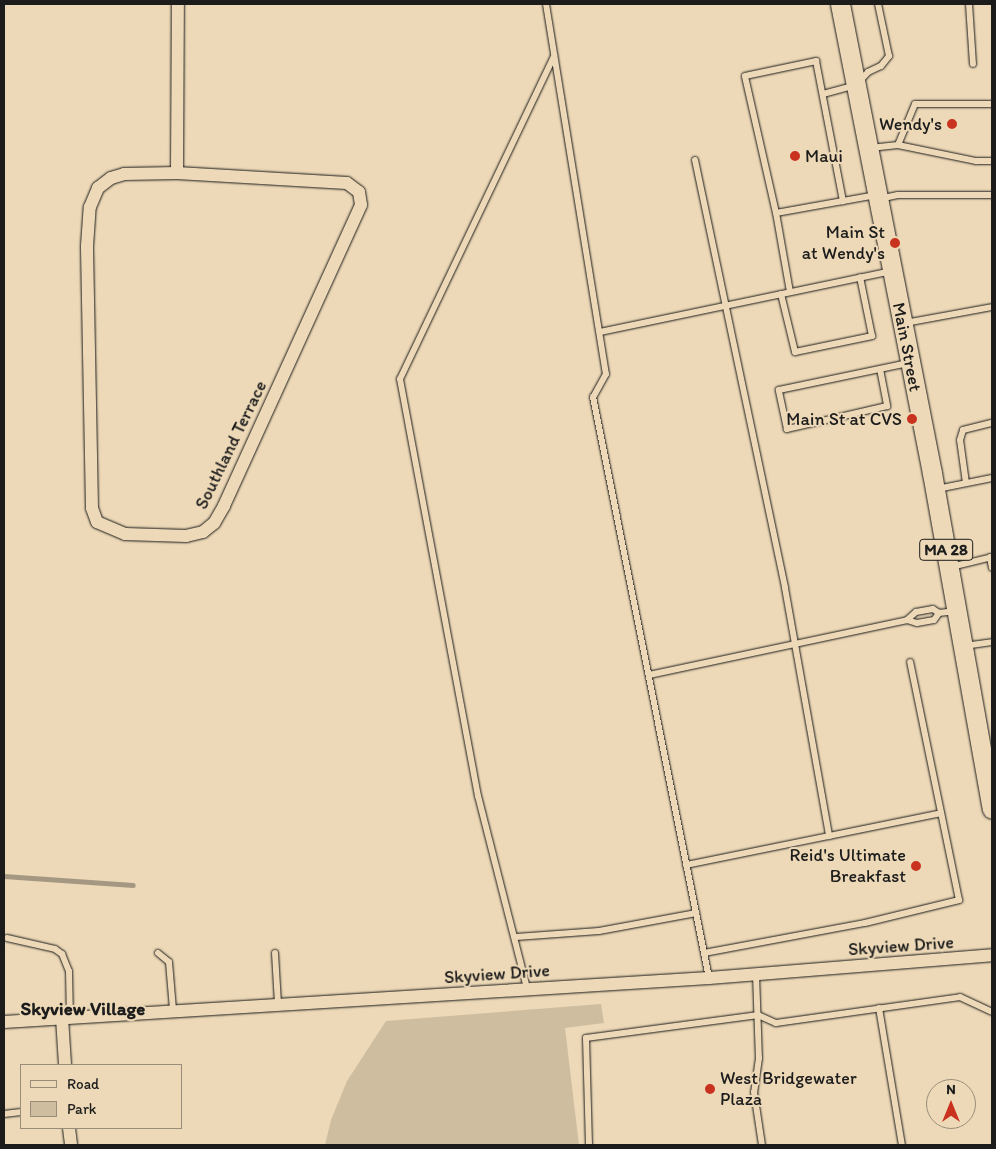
<!DOCTYPE html>
<style>
body{margin:0}
#map{position:relative;width:996px;height:1149px;overflow:hidden;background:#edd9b7;font-family:Itim,sans-serif}
div>[style]{position:absolute}
.green>*{inset:0;background:#cfbda0}
.stream>*{height:4.5px;margin:-2.25px;padding:0 2.25px;transform-origin:2.25px;border-radius:2.25px;background:#a59882}
.roads{filter:drop-shadow(0 0 1px #1c1c1c) drop-shadow(0 0 1px #1c1c1c)}
.service>*{height:6px;margin:-3px;padding:0 3px;transform-origin:3px;border-radius:3px;background:#edd9b7}
.minor>*{height:12px;margin:-6px;padding:0 6px;transform-origin:6px;border-radius:6px;background:#edd9b7}
.primary>*{height:19px;margin:-9.5px;padding:0 9.5px;transform-origin:9.5px;border-radius:9.5px;background:#edd9b7}
.dots>*{width:14px;height:14px;translate:-50% -50%;box-sizing:border-box;border:2px solid #edd9b7;border-radius:50%}
span{translate:-50% -50%;white-space:nowrap;text-align:center;line-height:1.15;-webkit-text-stroke:4px #edd9b7;paint-order:stroke}
.shield-label span{padding:1px 4px;background:#edd9b7;border:1px solid;border-radius:4px;-webkit-text-stroke-width:0}
.shield-label{font-size:16px;color:#1c1c1c;font-weight:700}
.poi-label{font-size:18px;color:#1c1c1c}
.right{translate:-100% -50%;text-align:right}
.left{translate:0 -50%;text-align:left}
.street-label{font-size:18px;color:#1c1c1c}
.neighbourhood-label{font-size:19px;color:#1c1c1c;font-weight:700}
.frame{position:absolute;inset:0;border:5px solid #1c1c1c;pointer-events:none}
.legend{position:absolute;left:20px;top:1064px;width:162px;height:65px;box-sizing:border-box;background:#edd9b7;border:1px solid #998d79;margin:0;padding:6px 9px;list-style:none;font-size:15px;color:#1c1c1c}
.legend li{display:flex;align-items:center;gap:10px;height:25px}
.legend b{width:25px;border:1px solid #998d79}
.north{position:absolute;left:926px;top:1079px;width:50px;height:50px;box-sizing:border-box;background:#edd9b7;border:1px solid #998d79;border-radius:50%;rotate:0deg;font-size:14px;font-weight:700;line-height:20px;text-align:center;color:#1c1c1c}
.north::after{content:'';display:block;margin:auto;width:18px;height:22px;background:#c8321e;clip-path:polygon(50% 0,100% 100%,50% 72%,0 100%)}
</style>
<div id="map">
<div class="green">
<i style="clip-path:polygon(601px 1004px,604px 1023px,565px 1028px,579px 1145px,325px 1145px,331px 1120px,347px 1081px,386px 1021px)"></i>
</div>
<div class="stream">
<i style="left:4px;top:876px;width:129px;rotate:4deg"></i>
</div>
<div class="roads">
<div class="service">
<i style="left:546px;top:4px;width:375px;rotate:80.8deg"></i>
<i style="left:606px;top:374px;width:26px;rotate:119deg"></i>
<i style="left:593px;top:397px;width:592px;rotate:78.71deg"></i>
<i style="left:969px;top:4px;width:60px;rotate:86.2deg"></i>
<i style="left:823px;top:94px;width:34px;rotate:-15deg"></i>
<i style="left:856px;top:85px;width:18px;rotate:-47deg"></i>
<i style="left:868px;top:72px;width:14px;rotate:-25deg"></i>
<i style="left:881px;top:66px;width:13px;rotate:-51deg"></i>
<i style="left:889px;top:56px;width:53px;rotate:-101.9deg"></i>
<i style="left:898px;top:145px;width:44px;rotate:-67.5deg"></i>
<i style="left:915px;top:104px;width:77px"></i>
<i style="left:870px;top:148px;width:28px;rotate:-6deg"></i>
<i style="left:898px;top:145px;width:80px;rotate:11.6deg"></i>
<i style="left:976px;top:161px;width:16px"></i>
<i style="left:695px;top:160px;width:437px;rotate:78.1deg"></i>
<i style="left:785px;top:588px;width:252px;rotate:79.9deg"></i>
<i style="left:879px;top:199px;width:19px;rotate:-12deg"></i>
<i style="left:898px;top:195px;width:94px"></i>
<i style="left:776px;top:213px;width:140px;rotate:-102.8deg"></i>
<i style="left:745px;top:76px;width:73px;rotate:-11.9deg"></i>
<i style="left:816px;top:61px;width:143px;rotate:79.1deg"></i>
<i style="left:790px;top:292px;width:80px;rotate:-100deg"></i>
<i style="left:776px;top:213px;width:102px;rotate:-10.2deg"></i>
<i style="left:781px;top:294px;width:60px;rotate:76.4deg"></i>
<i style="left:795px;top:352px;width:79px;rotate:-11.7deg"></i>
<i style="left:872px;top:336px;width:60px;rotate:-101.5deg"></i>
<i style="left:905px;top:323px;width:88px;rotate:-10.4deg"></i>
<i style="left:600px;top:332px;width:297px;rotate:-11.8deg"></i>
<i style="left:880px;top:369px;width:38px;rotate:79deg"></i>
<i style="left:887px;top:406px;width:103px;rotate:167deg"></i>
<i style="left:787px;top:429px;width:40px;rotate:-102deg"></i>
<i style="left:779px;top:390px;width:132px;rotate:-11.8deg"></i>
<i style="left:966px;top:483px;width:43px;rotate:-97.9deg"></i>
<i style="left:960px;top:440px;width:10px;rotate:-73deg"></i>
<i style="left:963px;top:430px;width:30px;rotate:-14deg"></i>
<i style="left:937px;top:489px;width:56px;rotate:-11.3deg"></i>
<i style="left:990px;top:557px;width:11px;rotate:80deg"></i>
<i style="left:951px;top:567px;width:42px;rotate:-13.7deg"></i>
<i style="left:907px;top:620px;width:12px;rotate:-42deg"></i>
<i style="left:916px;top:612px;width:17px;rotate:-10deg"></i>
<i style="left:933px;top:609px;width:7px;rotate:34deg"></i>
<i style="left:939px;top:613px;width:17px;rotate:-7deg"></i>
<i style="left:964px;top:646px;width:28px;rotate:-8deg"></i>
<i style="left:649px;top:675px;width:264px;rotate:-12deg"></i>
<i style="left:907px;top:620px;width:10px;rotate:17deg"></i>
<i style="left:917px;top:623px;width:17px;rotate:-10deg"></i>
<i style="left:934px;top:620px;width:9px;rotate:-54deg"></i>
<i style="left:686px;top:865px;width:260px;rotate:-11.5deg"></i>
<i style="left:516px;top:937px;width:83px;rotate:-4.1deg"></i>
<i style="left:599px;top:931px;width:99px;rotate:-10.5deg"></i>
<i style="left:7px;top:938px;width:49px;rotate:12.9deg"></i>
<i style="left:55px;top:949px;width:9px;rotate:36deg"></i>
<i style="left:62px;top:954px;width:18px;rotate:68deg"></i>
<i style="left:69px;top:971px;width:46px;rotate:88.8deg"></i>
<i style="left:158px;top:953px;width:14px;rotate:39deg"></i>
<i style="left:169px;top:962px;width:48px;rotate:85.2deg"></i>
<i style="left:275px;top:953px;width:51px;rotate:86.6deg"></i>
<i style="left:704px;top:953px;width:164px;rotate:-10.6deg"></i>
<i style="left:865px;top:923px;width:97px;rotate:-13.7deg"></i>
<i style="left:959px;top:900px;width:243px;rotate:-101.6deg"></i>
<i style="left:756px;top:974px;width:84px;rotate:88deg"></i>
<i style="left:759px;top:1058px;width:34px;rotate:98deg"></i>
<i style="left:754px;top:1092px;width:54px;rotate:81.4deg"></i>
<i style="left:527px;top:988px;width:198px;rotate:-104.3deg"></i>
<i style="left:478px;top:796px;width:424px;rotate:-100.6deg"></i>
<i style="left:400px;top:379px;width:358px;rotate:-64.5deg"></i>
<i style="left:879px;top:1008px;width:139px;rotate:80.5deg"></i>
<i style="left:4px;top:1114px;width:17px;rotate:-7deg"></i>
<i style="left:589px;top:1145px;width:107px;rotate:-91.6deg"></i>
<i style="left:586px;top:1038px;width:174px;rotate:-7.6deg"></i>
<i style="left:758px;top:1015px;width:20px;rotate:24deg"></i>
<i style="left:776px;top:1023px;width:186px;rotate:-8deg"></i>
<i style="left:960px;top:997px;width:35px;rotate:25deg"></i>
</div>
<div class="minor">
<i style="left:177px;top:173px;width:170px;rotate:3.4deg"></i>
<i style="left:347px;top:183px;width:15px;rotate:37deg"></i>
<i style="left:359px;top:192px;width:13px;rotate:81deg"></i>
<i style="left:361px;top:205px;width:331px;rotate:114.5deg"></i>
<i style="left:224px;top:506px;width:20px;rotate:120deg"></i>
<i style="left:214px;top:523px;width:14px;rotate:141deg"></i>
<i style="left:203px;top:532px;width:17px;rotate:167deg"></i>
<i style="left:186px;top:536px;width:61px;rotate:-178.1deg"></i>
<i style="left:125px;top:534px;width:30px;rotate:-157deg"></i>
<i style="left:97px;top:522px;width:15px;rotate:-110deg"></i>
<i style="left:92px;top:508px;width:262px;rotate:-91.1deg"></i>
<i style="left:87px;top:246px;width:39px;rotate:-86deg"></i>
<i style="left:90px;top:207px;width:21px;rotate:-67deg"></i>
<i style="left:98px;top:188px;width:16px;rotate:-38deg"></i>
<i style="left:111px;top:178px;width:14px;rotate:-17deg"></i>
<i style="left:124px;top:174px;width:53px;rotate:-1.1deg"></i>
<i style="left:177px;top:173px;width:169px;rotate:-89.7deg"></i>
<i style="left:62px;top:1018px;width:47px;rotate:86.3deg"></i>
<i style="left:4px;top:1022px;width:706px;rotate:-3.57deg"></i>
<i style="left:709px;top:978px;width:284px;rotate:-4.6deg"></i>
<i style="left:69px;top:1128px;width:17px;rotate:83deg"></i>
</div>
<div class="primary">
<i style="left:840px;top:4px;width:478px;rotate:78.9deg"></i>
<i style="left:932px;top:473px;width:341px;rotate:79.9deg"></i>
</div>
</div>
<div class="dots">
<i style="left:952px;top:124px;background:#c8321e"></i>
<i style="left:795px;top:156px;background:#c8321e"></i>
<i style="left:895px;top:243px;background:#c8321e"></i>
<i style="left:912px;top:419px;background:#c8321e"></i>
<i style="left:916px;top:866px;background:#c8321e"></i>
<i style="left:710px;top:1089px;background:#c8321e"></i>
</div>
<div class="shield-label">
<span style="left:946px;top:550px">MA 28</span>
</div>
<div class="poi-label">
<span class="right" style="left:942px;top:124px">Wendy's</span>
<span class="left" style="left:805px;top:156px">Maui</span>
<span class="right" style="left:885px;top:243px">Main St<br>at Wendy's</span>
<span class="right" style="left:902px;top:419px">Main St at CVS</span>
<span class="right" style="left:906px;top:866px">Reid's Ultimate<br>Breakfast</span>
<span class="left" style="left:720px;top:1089px">West Bridgewater<br>Plaza</span>
</div>
<div class="street-label">
<span style="left:907px;top:347px;rotate:79deg">Main Street</span>
<span style="left:231px;top:445px;rotate:-64deg">Southland Terrace</span>
<span style="left:901px;top:946px;rotate:-4deg">Skyview Drive</span>
<span style="left:497px;top:974px;rotate:-4deg">Skyview Drive</span>
</div>
<div class="neighbourhood-label">
<span style="left:83px;top:1009px">Skyview Village</span>
</div>
<div class="frame"></div>
<ul class="legend">
<li><b style="height:6px;background:#edd9b7"></b>Road</li>
<li><b style="height:14px;background:#cfbda0"></b>Park</li>
</ul>
<div class="north">N</div>
</div>
